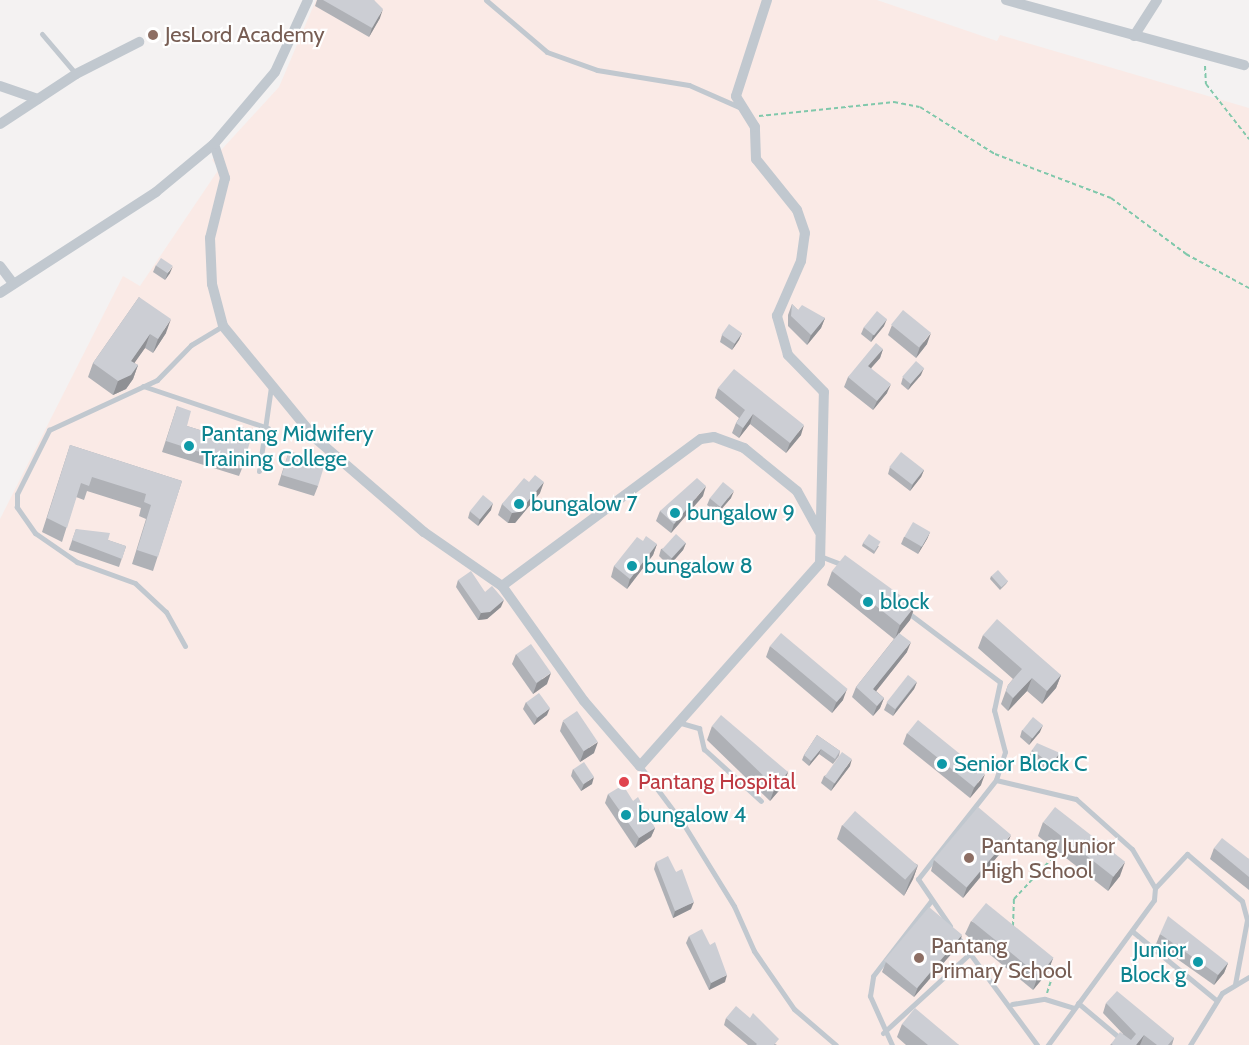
<!DOCTYPE html>
<style>
body{margin:0}
#map{position:relative;width:1249px;height:1045px;overflow:hidden;background:#f4f2f2;font-family:Cabin,sans-serif}
div>[style]{position:absolute}
.medical>*{inset:0;background:#faeae6}
.path>*{height:2px;margin-top:-1px;transform-origin:0;background:repeating-linear-gradient(90deg,#80c8ab 0 4.5px,transparent 0 7.5px)}
.lane>*{height:5px;margin:-2.5px;padding:0 2.5px;transform-origin:2.5px;border-radius:2.5px;background:#c1c8cf}
.street>*{height:10px;margin:-5px;padding:0 5px;transform-origin:5px;border-radius:5px;background:#c1c8cf}
.wall>*{inset:0;background:#afb1b6;transform-origin:0 0}
.shaded-wall>*{inset:0;background:#8f9094}
.building>*{inset:0;background:#ccced4;transform-origin:0 0}
.dots>*{width:16px;height:16px;translate:-50% -50%;box-sizing:border-box;border:3px solid #fff;border-radius:50%}
span{translate:-50% -50%;white-space:nowrap;text-align:center;line-height:1.15;-webkit-text-stroke:4.5px #fff;paint-order:stroke}
.education-label{font-size:22px;color:#785e54}
.left{translate:0 -50%;text-align:left}
.culture-label{font-size:22px;color:#0d838f}
.right{translate:-100% -50%;text-align:right}
.health-label{font-size:22px;color:#be3a42}
</style>
<div id="map">
<div class="medical">
<i style="clip-path:polygon(316px 0,877px 0,997px 41px,1000px 35px,1249px 108px,1249px 1045px,0 1045px,0 519px,123px 276px,140px 286px,219px 169px,212px 160px,279px 87px)"></i>
</div>
<div class="path">
<i style="left:1205px;top:66px;width:18px;rotate:87deg"></i>
<i style="left:1206px;top:84px;width:70px;rotate:52deg"></i>
<i style="left:759px;top:116px;width:136px;rotate:-5.9deg"></i>
<i style="left:894px;top:102px;width:26px;rotate:11deg"></i>
<i style="left:920px;top:107px;width:89px;rotate:32.1deg"></i>
<i style="left:995px;top:154px;width:124px;rotate:20.8deg"></i>
<i style="left:1111px;top:198px;width:94px;rotate:36.7deg"></i>
<i style="left:1186px;top:254px;width:72px;rotate:28.4deg"></i>
<i style="left:1013px;top:926px;width:27px;rotate:-88deg"></i>
<i style="left:1014px;top:899px;width:62px;rotate:-47deg"></i>
<i style="left:1047px;top:993px;width:19px;rotate:-72deg"></i>
<i style="left:1053px;top:975px;width:14px;rotate:-107deg"></i>
</div>
<div class="lane">
<i style="left:486px;top:0;width:80px;rotate:40.4deg"></i>
<i style="left:547px;top:52px;width:53px;rotate:19.8deg"></i>
<i style="left:597px;top:70px;width:93px;rotate:9.3deg"></i>
<i style="left:689px;top:85px;width:55px;rotate:23.7deg"></i>
<i style="left:42px;top:34px;width:52px;rotate:49.6deg"></i>
<i style="left:143px;top:386px;width:132px;rotate:18.6deg"></i>
<i style="left:259px;top:471px;width:85px;rotate:-81.9deg"></i>
<i style="left:820px;top:556px;width:26px;rotate:21deg"></i>
<i style="left:907px;top:612px;width:116px;rotate:37deg"></i>
<i style="left:1000px;top:682px;width:29px;rotate:102deg"></i>
<i style="left:994px;top:710px;width:43px;rotate:75.3deg"></i>
<i style="left:1005px;top:752px;width:29px;rotate:108deg"></i>
<i style="left:996px;top:780px;width:82px;rotate:13.4deg"></i>
<i style="left:1076px;top:799px;width:75px;rotate:41.8deg"></i>
<i style="left:1132px;top:849px;width:45px;rotate:59.5deg"></i>
<i style="left:1155px;top:888px;width:12px;rotate:95deg"></i>
<i style="left:1154px;top:900px;width:180px;rotate:126.2deg"></i>
<i style="left:185px;top:646px;width:39px;rotate:-119deg"></i>
<i style="left:166px;top:612px;width:42px;rotate:-136.9deg"></i>
<i style="left:135px;top:583px;width:62px;rotate:-160.1deg"></i>
<i style="left:77px;top:562px;width:51px;rotate:-145.4deg"></i>
<i style="left:35px;top:533px;width:32px;rotate:-125deg"></i>
<i style="left:17px;top:507px;width:13px;rotate:-90deg"></i>
<i style="left:17px;top:494px;width:72px;rotate:-63.4deg"></i>
<i style="left:49px;top:430px;width:119px;rotate:-24.8deg"></i>
<i style="left:157px;top:380px;width:49px;rotate:-45.8deg"></i>
<i style="left:191px;top:345px;width:37px;rotate:-31deg"></i>
<i style="left:681px;top:723px;width:19px;rotate:16deg"></i>
<i style="left:699px;top:728px;width:22px;rotate:77deg"></i>
<i style="left:704px;top:749px;width:77px;rotate:42.4deg"></i>
<i style="left:640px;top:766px;width:74px;rotate:53.3deg"></i>
<i style="left:684px;top:825px;width:95px;rotate:58.3deg"></i>
<i style="left:734px;top:906px;width:49px;rotate:66deg"></i>
<i style="left:754px;top:951px;width:70px;rotate:55.4deg"></i>
<i style="left:794px;top:1009px;width:55px;rotate:40.6deg"></i>
<i style="left:1155px;top:888px;width:47px;rotate:-46.7deg"></i>
<i style="left:1187px;top:854px;width:72px;rotate:40.5deg"></i>
<i style="left:1242px;top:901px;width:20px;rotate:75deg"></i>
<i style="left:1247px;top:920px;width:65px;rotate:100.6deg"></i>
<i style="left:950px;top:926px;width:57px;rotate:-124.2deg"></i>
<i style="left:918px;top:879px;width:126px;rotate:-51.8deg"></i>
<i style="left:1132px;top:931px;width:109px;rotate:39.4deg"></i>
<i style="left:957px;top:936px;width:135px;rotate:53.7deg"></i>
<i style="left:1078px;top:1003px;width:65px;rotate:40deg"></i>
<i style="left:1012px;top:1004px;width:33px;rotate:-9deg"></i>
<i style="left:1045px;top:999px;width:30px;rotate:17deg"></i>
<i style="left:883px;top:1033px;width:115px;rotate:-42.5deg"></i>
<i style="left:892px;top:1045px;width:54px;rotate:-114.2deg"></i>
<i style="left:870px;top:996px;width:20px;rotate:-81deg"></i>
<i style="left:873px;top:976px;width:95px;rotate:-52.3deg"></i>
<i style="left:1190px;top:1045px;width:61px;rotate:-58.4deg"></i>
<i style="left:1222px;top:993px;width:31px;rotate:-31deg"></i>
</div>
<div class="street">
<i style="left:1006px;top:0;width:247px;rotate:15.3deg"></i>
<i style="left:1134px;top:36px;width:43px;rotate:-57.4deg"></i>
<i style="left:0;top:86px;width:40px;rotate:18.9deg"></i>
<i style="left:0;top:124px;width:91px;rotate:-33.3deg"></i>
<i style="left:76px;top:74px;width:71px;rotate:-26.9deg"></i>
<i style="left:214px;top:144px;width:36px;rotate:72deg"></i>
<i style="left:225px;top:178px;width:62px;rotate:104deg"></i>
<i style="left:210px;top:238px;width:46px;rotate:87.5deg"></i>
<i style="left:212px;top:284px;width:43px;rotate:75.3deg"></i>
<i style="left:223px;top:326px;width:145px;rotate:50.6deg"></i>
<i style="left:315px;top:438px;width:144px;rotate:40.8deg"></i>
<i style="left:424px;top:532px;width:95px;rotate:34.7deg"></i>
<i style="left:502px;top:586px;width:141px;rotate:54.5deg"></i>
<i style="left:584px;top:701px;width:86px;rotate:49.3deg"></i>
<i style="left:640px;top:766px;width:271px;rotate:-48.4deg"></i>
<i style="left:820px;top:563px;width:171px;rotate:-88.7deg"></i>
<i style="left:824px;top:392px;width:52px;rotate:-134.2deg"></i>
<i style="left:788px;top:355px;width:41px;rotate:-105.8deg"></i>
<i style="left:777px;top:316px;width:60px;rotate:-66.4deg"></i>
<i style="left:801px;top:261px;width:28px;rotate:-82deg"></i>
<i style="left:805px;top:233px;width:24px;rotate:-109deg"></i>
<i style="left:797px;top:210px;width:65px;rotate:-128.8deg"></i>
<i style="left:756px;top:159px;width:32px;rotate:-92deg"></i>
<i style="left:755px;top:127px;width:36px;rotate:-122deg"></i>
<i style="left:736px;top:96px;width:101px;rotate:-72.1deg"></i>
<i style="left:0;top:266px;width:21px;rotate:53deg"></i>
<i style="left:0;top:293px;width:186px;rotate:-32.9deg"></i>
<i style="left:156px;top:192px;width:75px;rotate:-39.6deg"></i>
<i style="left:214px;top:144px;width:94px;rotate:-49.7deg"></i>
<i style="left:275px;top:72px;width:79px;rotate:-65.4deg"></i>
<i style="left:502px;top:586px;width:247px;rotate:-36.5deg"></i>
<i style="left:701px;top:439px;width:13px;rotate:-9deg"></i>
<i style="left:714px;top:437px;width:32px;rotate:20deg"></i>
<i style="left:744px;top:448px;width:68px;rotate:39.1deg"></i>
<i style="left:797px;top:491px;width:46px;rotate:61.2deg"></i>
</div>
<div class="wall">
<i style="clip-path:polygon(317px 0,374px 0,380px 18px,369px 37px,315px 6px)"></i>
<i style="clip-path:polygon(156px 265px,170px 273px,165px 280px,153px 272px)"></i>
<i style="clip-path:polygon(139px 297px,166px 333px,153px 353px,145px 348px,134px 363px,138px 365px,133px 379px,126px 389px,113px 395px,88px 377px,93px 363px)"></i>
<i style="clip-path:polygon(792px 304px,798px 310px,825px 318px,821px 328px,807px 345px,788px 326px,788px 315px)"></i>
<i style="clip-path:polygon(892px 325px,927px 344px,916px 358px,888px 335px)"></i>
<i style="clip-path:polygon(884px 326px,871px 342px,861px 334px,864px 327px)"></i>
<i style="clip-path:polygon(742px 333px,739px 340px,732px 350px,720px 342px,722px 335px)"></i>
<i style="clip-path:polygon(883px 349px,880px 358px,871px 368px,887px 393px,873px 410px,844px 387px,848px 377px)"></i>
<i style="clip-path:polygon(921px 375px,908px 390px,901px 384px,903px 377px)"></i>
<i style="clip-path:polygon(718px 388px,801px 435px,786px 453px,750px 424px,739px 438px,732px 433px,736px 423px,739px 418px,715px 398px)"></i>
<i style="clip-path:polygon(177px 406px,187px 426px,232px 440px,237px 425px,243px 466px,239px 476px,162px 452px)"></i>
<i style="clip-path:polygon(70px 445px,182px 481px,153px 571px,132px 564px,146px 519px,139px 516px,141px 508px,87px 491px,84px 500px,76px 497px,62px 542px,42px 532px)"></i>
<i style="clip-path:polygon(289px 451px,318px 486px,314px 496px,278px 485px)"></i>
<i style="clip-path:polygon(890px 467px,924px 470px,921px 477px,910px 491px,888px 474px)"></i>
<i style="clip-path:polygon(529px 482px,540px 493px,515px 523px,508px 523px,498px 515px,502px 504px)"></i>
<i style="clip-path:polygon(703px 496px,671px 533px,656px 521px,660px 511px)"></i>
<i style="clip-path:polygon(710px 498px,731px 498px,718px 513px,707px 505px)"></i>
<i style="clip-path:polygon(491px 510px,478px 526px,468px 518px,470px 511px)"></i>
<i style="left:76px;top:529px;width:53px;height:22px;rotate:19deg"></i>
<i style="clip-path:polygon(930px 532px,927px 539px,918px 554px,901px 544px,904px 537px)"></i>
<i style="clip-path:polygon(686px 543px,683px 550px,669px 566px,659px 556px,661px 549px)"></i>
<i style="clip-path:polygon(863px 543px,879px 546px,874px 554px,862px 546px)"></i>
<i style="clip-path:polygon(657px 544px,653px 555px,627px 589px,611px 577px,614px 566px)"></i>
<i style="clip-path:polygon(832px 571px,915px 606px,910px 620px,899px 633px,907px 652px,876px 691px,884px 698px,880px 708px,873px 716px,852px 697px,856px 687px,894px 639px,827px 585px)"></i>
<i style="clip-path:polygon(991px 576px,1008px 581px,1006px 584px,1000px 590px,990px 579px)"></i>
<i style="clip-path:polygon(458px 580px,485px 592px,501px 607px,487px 619px,478px 620px,456px 587px)"></i>
<i style="clip-path:polygon(983px 635px,1061px 675px,1056px 688px,1042px 704px,1027px 691px,1008px 711px,1001px 704px,1008px 685px,1013px 679px,978px 648px)"></i>
<i style="clip-path:polygon(770px 646px,843px 700px,832px 713px,766px 657px)"></i>
<i style="clip-path:polygon(516px 654px,547px 684px,533px 694px,512px 664px)"></i>
<i style="clip-path:polygon(917px 682px,914px 689px,893px 716px,884px 710px,887px 703px)"></i>
<i style="clip-path:polygon(526px 702px,547px 715px,534px 725px,523px 709px)"></i>
<i style="clip-path:polygon(563px 721px,594px 753px,580px 762px,560px 731px)"></i>
<i style="clip-path:polygon(712px 726px,788px 772px,783px 786px,770px 801px,707px 740px)"></i>
<i style="clip-path:polygon(1022px 730px,1040px 732px,1029px 745px,1020px 737px)"></i>
<i style="clip-path:polygon(907px 733px,981px 785px,970px 798px,903px 744px)"></i>
<i style="clip-path:polygon(817px 735px,840px 751px,839px 756px,833px 764px,819px 754px,809px 766px,802px 760px,804px 755px)"></i>
<i style="clip-path:polygon(1032px 750px,1060px 753px,1057px 760px,1048px 771px,1029px 757px)"></i>
<i style="clip-path:polygon(850px 766px,831px 791px,821px 783px,824px 776px)"></i>
<i style="clip-path:polygon(573px 769px,592px 784px,581px 791px,571px 776px)"></i>
<i style="clip-path:polygon(608px 794px,633px 801px,655px 828px,651px 837px,635px 848px,605px 803px)"></i>
<i style="clip-path:polygon(1043px 822px,1120px 876px,1108px 891px,1038px 836px)"></i>
<i style="clip-path:polygon(842px 825px,918px 865px,913px 879px,904px 896px,837px 839px)"></i>
<i style="clip-path:polygon(1007px 845px,963px 898px,931px 871px,934px 860px)"></i>
<i style="clip-path:polygon(1214px 848px,1249px 859px,1249px 890px,1210px 859px)"></i>
<i style="clip-path:polygon(656px 862px,676px 872px,691px 909px,673px 918px,654px 869px)"></i>
<i style="clip-path:polygon(971px 921px,1053px 958px,1048px 972px,1033px 990px,965px 934px)"></i>
<i style="clip-path:polygon(1160px 934px,1228px 963px,1224px 973px,1214px 985px,1156px 944px)"></i>
<i style="clip-path:polygon(689px 936px,710px 945px,725px 982px,709px 990px,686px 943px)"></i>
<i style="clip-path:polygon(959px 945px,914px 997px,882px 972px,886px 962px)"></i>
<i style="clip-path:polygon(1106px 1003px,1174px 1038px,1172px 1045px,1110px 1045px,1123px 1034px,1103px 1013px)"></i>
<i style="clip-path:polygon(726px 1018px,777px 1045px,748px 1045px,724px 1025px)"></i>
<i style="clip-path:polygon(902px 1024px,959px 1045px,906px 1045px,897px 1037px)"></i>
</div>
<div class="shaded-wall">
<i style="clip-path:polygon(383px 9px,380px 18px,369px 37px,372px 28px)"></i>
<i style="clip-path:polygon(173px 266px,170px 273px,165px 280px,168px 273px)"></i>
<i style="clip-path:polygon(825px 318px,821px 328px,807px 345px,811px 335px)"></i>
<i style="clip-path:polygon(171px 319px,166px 333px,153px 353px,158px 339px)"></i>
<i style="clip-path:polygon(887px 319px,884px 326px,871px 342px,873px 335px)"></i>
<i style="clip-path:polygon(742px 333px,739px 340px,732px 350px,735px 343px)"></i>
<i style="clip-path:polygon(931px 333px,927px 344px,916px 358px,920px 347px)"></i>
<i style="clip-path:polygon(150px 334px,145px 348px,126px 375px,131px 361px)"></i>
<i style="clip-path:polygon(883px 349px,880px 358px,865px 375px,868px 366px)"></i>
<i style="clip-path:polygon(138px 365px,133px 379px,126px 389px,113px 395px,118px 381px)"></i>
<i style="clip-path:polygon(924px 368px,921px 375px,908px 390px,911px 383px)"></i>
<i style="clip-path:polygon(891px 384px,887px 393px,873px 410px,877px 401px)"></i>
<i style="clip-path:polygon(753px 414px,750px 424px,739px 438px,743px 428px)"></i>
<i style="clip-path:polygon(804px 425px,801px 435px,786px 453px,790px 443px)"></i>
<i style="clip-path:polygon(924px 470px,921px 477px,910px 491px,913px 484px)"></i>
<i style="clip-path:polygon(544px 482px,540px 493px,515px 523px,508px 523px,512px 513px)"></i>
<i style="clip-path:polygon(706px 486px,703px 496px,671px 533px,674px 524px)"></i>
<i style="clip-path:polygon(734px 491px,731px 498px,718px 513px,721px 506px)"></i>
<i style="clip-path:polygon(493px 503px,491px 510px,478px 526px,480px 519px)"></i>
<i style="clip-path:polygon(930px 532px,927px 539px,918px 554px,921px 547px)"></i>
<i style="clip-path:polygon(686px 543px,683px 550px,669px 566px,671px 559px)"></i>
<i style="clip-path:polygon(657px 544px,653px 555px,627px 589px,630px 579px)"></i>
<i style="clip-path:polygon(504px 600px,501px 607px,487px 619px,478px 620px,481px 613px)"></i>
<i style="clip-path:polygon(915px 606px,910px 620px,895px 639px,900px 625px)"></i>
<i style="clip-path:polygon(911px 642px,907px 652px,870px 699px,873px 689px)"></i>
<i style="clip-path:polygon(551px 673px,547px 684px,533px 694px,537px 683px)"></i>
<i style="clip-path:polygon(1061px 675px,1056px 688px,1042px 704px,1047px 691px)"></i>
<i style="clip-path:polygon(1032px 678px,1027px 691px,1008px 711px,1013px 698px)"></i>
<i style="clip-path:polygon(917px 682px,914px 689px,893px 716px,896px 709px)"></i>
<i style="clip-path:polygon(847px 689px,843px 700px,832px 713px,836px 703px)"></i>
<i style="clip-path:polygon(884px 698px,880px 708px,873px 716px,877px 706px)"></i>
<i style="clip-path:polygon(550px 708px,547px 715px,534px 725px,537px 718px)"></i>
<i style="clip-path:polygon(1043px 725px,1040px 732px,1029px 745px,1032px 738px)"></i>
<i style="clip-path:polygon(598px 742px,594px 753px,580px 762px,584px 751px)"></i>
<i style="clip-path:polygon(821px 749px,819px 754px,809px 766px,811px 761px)"></i>
<i style="clip-path:polygon(1060px 753px,1057px 760px,1048px 771px,1051px 764px)"></i>
<i style="clip-path:polygon(852px 759px,850px 766px,831px 791px,834px 784px)"></i>
<i style="clip-path:polygon(788px 772px,783px 786px,770px 801px,775px 787px)"></i>
<i style="clip-path:polygon(985px 774px,981px 785px,970px 798px,974px 788px)"></i>
<i style="clip-path:polygon(594px 777px,592px 784px,581px 791px,584px 784px)"></i>
<i style="clip-path:polygon(655px 828px,651px 837px,635px 848px,639px 838px)"></i>
<i style="clip-path:polygon(1011px 835px,1007px 845px,963px 898px,967px 887px)"></i>
<i style="clip-path:polygon(1125px 862px,1120px 876px,1108px 891px,1113px 877px)"></i>
<i style="clip-path:polygon(918px 865px,913px 879px,904px 896px,909px 883px)"></i>
<i style="clip-path:polygon(694px 902px,691px 909px,673px 918px,675px 911px)"></i>
<i style="clip-path:polygon(962px 935px,959px 945px,914px 997px,918px 987px)"></i>
<i style="clip-path:polygon(1053px 958px,1048px 972px,1033px 990px,1038px 976px)"></i>
<i style="clip-path:polygon(1228px 963px,1224px 973px,1214px 985px,1218px 975px)"></i>
<i style="clip-path:polygon(727px 975px,725px 982px,709px 990px,711px 983px)"></i>
<i style="clip-path:polygon(1144px 1035px,1140px 1045px,1136px 1045px)"></i>
</div>
<div class="building">
<i style="clip-path:polygon(323px 0,374px 0,383px 9px,372px 28px)"></i>
<i style="left:161px;top:258px;width:14px;height:9px;rotate:34deg"></i>
<i style="clip-path:polygon(139px 297px,171px 319px,158px 339px,150px 334px,131px 361px,138px 365px,131px 375px,118px 381px,93px 363px)"></i>
<i style="clip-path:polygon(792px 304px,798px 310px,802px 305px,825px 318px,811px 335px,791px 316px)"></i>
<i style="left:903px;top:310px;width:36px;height:19px;rotate:39deg"></i>
<i style="left:877px;top:311px;width:13px;height:21px;rotate:39deg"></i>
<i style="left:729px;top:324px;width:16px;height:13px;rotate:35deg"></i>
<i style="clip-path:polygon(876px 343px,883px 349px,868px 366px,891px 384px,877px 401px,848px 377px)"></i>
<i style="left:916px;top:361px;width:11px;height:21px;rotate:41deg"></i>
<i style="clip-path:polygon(734px 369px,804px 425px,790px 443px,753px 414px,743px 428px,736px 423px,745px 410px,718px 388px)"></i>
<i style="clip-path:polygon(177px 406px,191px 411px,187px 426px,232px 440px,237px 425px,253px 431px,243px 466px,166px 441px)"></i>
<i style="clip-path:polygon(70px 445px,182px 481px,158px 557px,137px 550px,151px 505px,144px 502px,146px 494px,92px 477px,89px 486px,81px 483px,67px 528px,47px 518px)"></i>
<i style="left:289px;top:451px;width:38px;height:25px;rotate:17deg"></i>
<i style="left:901px;top:452px;width:29px;height:19px;rotate:38deg"></i>
<i style="clip-path:polygon(535px 475px,544px 482px,519px 512px,512px 513px,502px 504px,524px 478px,529px 482px)"></i>
<i style="clip-path:polygon(697px 478px,706px 486px,674px 524px,660px 511px)"></i>
<i style="left:723px;top:482px;width:14px;height:21px;rotate:39deg"></i>
<i style="left:483px;top:495px;width:13px;height:21px;rotate:39deg"></i>
<i style="left:913px;top:522px;width:20px;height:17px;rotate:30deg"></i>
<i style="clip-path:polygon(76px 529px,110px 533px,108px 540px,126px 546px,122px 559px,72px 540px)"></i>
<i style="left:676px;top:534px;width:13px;height:21px;rotate:42deg"></i>
<i style="left:869px;top:534px;width:14px;height:11px;rotate:34deg"></i>
<i style="clip-path:polygon(646px 536px,657px 544px,630px 579px,614px 566px,637px 537px,643px 541px)"></i>
<i style="clip-path:polygon(845px 555px,915px 606px,900px 625px,832px 571px)"></i>
<i style="left:998px;top:570px;width:15px;height:9px;rotate:48deg"></i>
<i style="clip-path:polygon(471px 571px,485px 592px,492px 586px,504px 600px,490px 612px,481px 613px,458px 580px)"></i>
<i style="clip-path:polygon(997px 619px,1061px 675px,1047px 691px,1032px 678px,1013px 698px,1006px 691px,1008px 685px,1022px 669px,983px 635px)"></i>
<i style="left:781px;top:633px;width:87px;height:17px;rotate:40deg"></i>
<i style="clip-path:polygon(899px 633px,911px 642px,873px 689px,884px 698px,877px 706px,856px 687px)"></i>
<i style="left:531px;top:644px;width:35px;height:18px;rotate:55deg"></i>
<i style="left:908px;top:675px;width:11px;height:35px;rotate:38deg"></i>
<i style="left:539px;top:693px;width:19px;height:16px;rotate:54deg"></i>
<i style="left:577px;top:711px;width:37px;height:17px;rotate:56deg"></i>
<i style="clip-path:polygon(721px 715px,788px 772px,775px 787px,712px 726px)"></i>
<i style="left:1033px;top:717px;width:13px;height:17px;rotate:39deg"></i>
<i style="left:918px;top:720px;width:86px;height:17px;rotate:39deg"></i>
<i style="clip-path:polygon(817px 735px,840px 751px,835px 759px,821px 749px,811px 761px,804px 755px)"></i>
<i style="clip-path:polygon(1037px 743px,1060px 753px,1051px 764px,1032px 750px)"></i>
<i style="left:842px;top:752px;width:12px;height:30px;rotate:35deg"></i>
<i style="left:584px;top:762px;width:18px;height:13px;rotate:56deg"></i>
<i style="clip-path:polygon(623px 785px,633px 801px,638px 797px,655px 828px,639px 838px,608px 794px)"></i>
<i style="left:978px;top:807px;width:43px;height:69px;rotate:40deg"></i>
<i style="left:1055px;top:807px;width:89px;height:19px;rotate:38deg"></i>
<i style="left:855px;top:811px;width:83px;height:19px;rotate:41deg"></i>
<i style="clip-path:polygon(1222px 838px,1249px 859px,1249px 877px,1214px 848px)"></i>
<i style="clip-path:polygon(668px 856px,676px 872px,682px 869px,694px 902px,675px 911px,656px 862px)"></i>
<i style="left:986px;top:903px;width:87px;height:23px;rotate:39deg"></i>
<i style="left:929px;top:907px;width:43px;height:70px;rotate:40deg"></i>
<i style="clip-path:polygon(1168px 916px,1228px 963px,1218px 975px,1160px 934px)"></i>
<i style="clip-path:polygon(702px 929px,710px 945px,715px 942px,727px 975px,711px 983px,689px 936px)"></i>
<i style="clip-path:polygon(1117px 991px,1174px 1038px,1168px 1045px,1157px 1045px,1144px 1035px,1136px 1045px,1113px 1045px,1111px 1044px,1120px 1032px,1131px 1040px,1136px 1034px,1106px 1003px)"></i>
<i style="clip-path:polygon(736px 1006px,750px 1018px,753px 1013px,779px 1039px,774px 1045px,756px 1045px,757px 1044px,726px 1018px)"></i>
<i style="clip-path:polygon(915px 1008px,959px 1045px,928px 1045px,902px 1024px)"></i>
</div>
<div class="dots">
<i style="left:153px;top:35px;background:#8d6e63"></i>
<i style="left:189px;top:446px;background:#0f9aa8"></i>
<i style="left:519px;top:504px;background:#0f9aa8"></i>
<i style="left:675px;top:513px;background:#0f9aa8"></i>
<i style="left:632px;top:566px;background:#0f9aa8"></i>
<i style="left:868px;top:602px;background:#0f9aa8"></i>
<i style="left:942px;top:764px;background:#0f9aa8"></i>
<i style="left:624px;top:782px;background:#e0444e"></i>
<i style="left:626px;top:815px;background:#0f9aa8"></i>
<i style="left:969px;top:858px;background:#8d6e63"></i>
<i style="left:919px;top:958px;background:#8d6e63"></i>
<i style="left:1198px;top:962px;background:#0f9aa8"></i>
</div>
<div class="education-label">
<span class="left" style="left:165px;top:35px">JesLord Academy</span>
<span class="left" style="left:981px;top:858px">Pantang Junior<br>High School</span>
<span class="left" style="left:931px;top:958px">Pantang<br>Primary School</span>
</div>
<div class="culture-label">
<span class="left" style="left:201px;top:446px">Pantang Midwifery<br>Training College</span>
<span class="left" style="left:531px;top:504px">bungalow 7</span>
<span class="left" style="left:687px;top:513px">bungalow 9</span>
<span class="left" style="left:644px;top:566px">bungalow 8</span>
<span class="left" style="left:880px;top:602px">block</span>
<span class="left" style="left:954px;top:764px">Senior Block C</span>
<span class="left" style="left:638px;top:815px">bungalow 4</span>
<span class="right" style="left:1186px;top:962px">Junior<br>Block g</span>
</div>
<div class="health-label">
<span class="left" style="left:638px;top:782px">Pantang Hospital</span>
</div>
</div>
